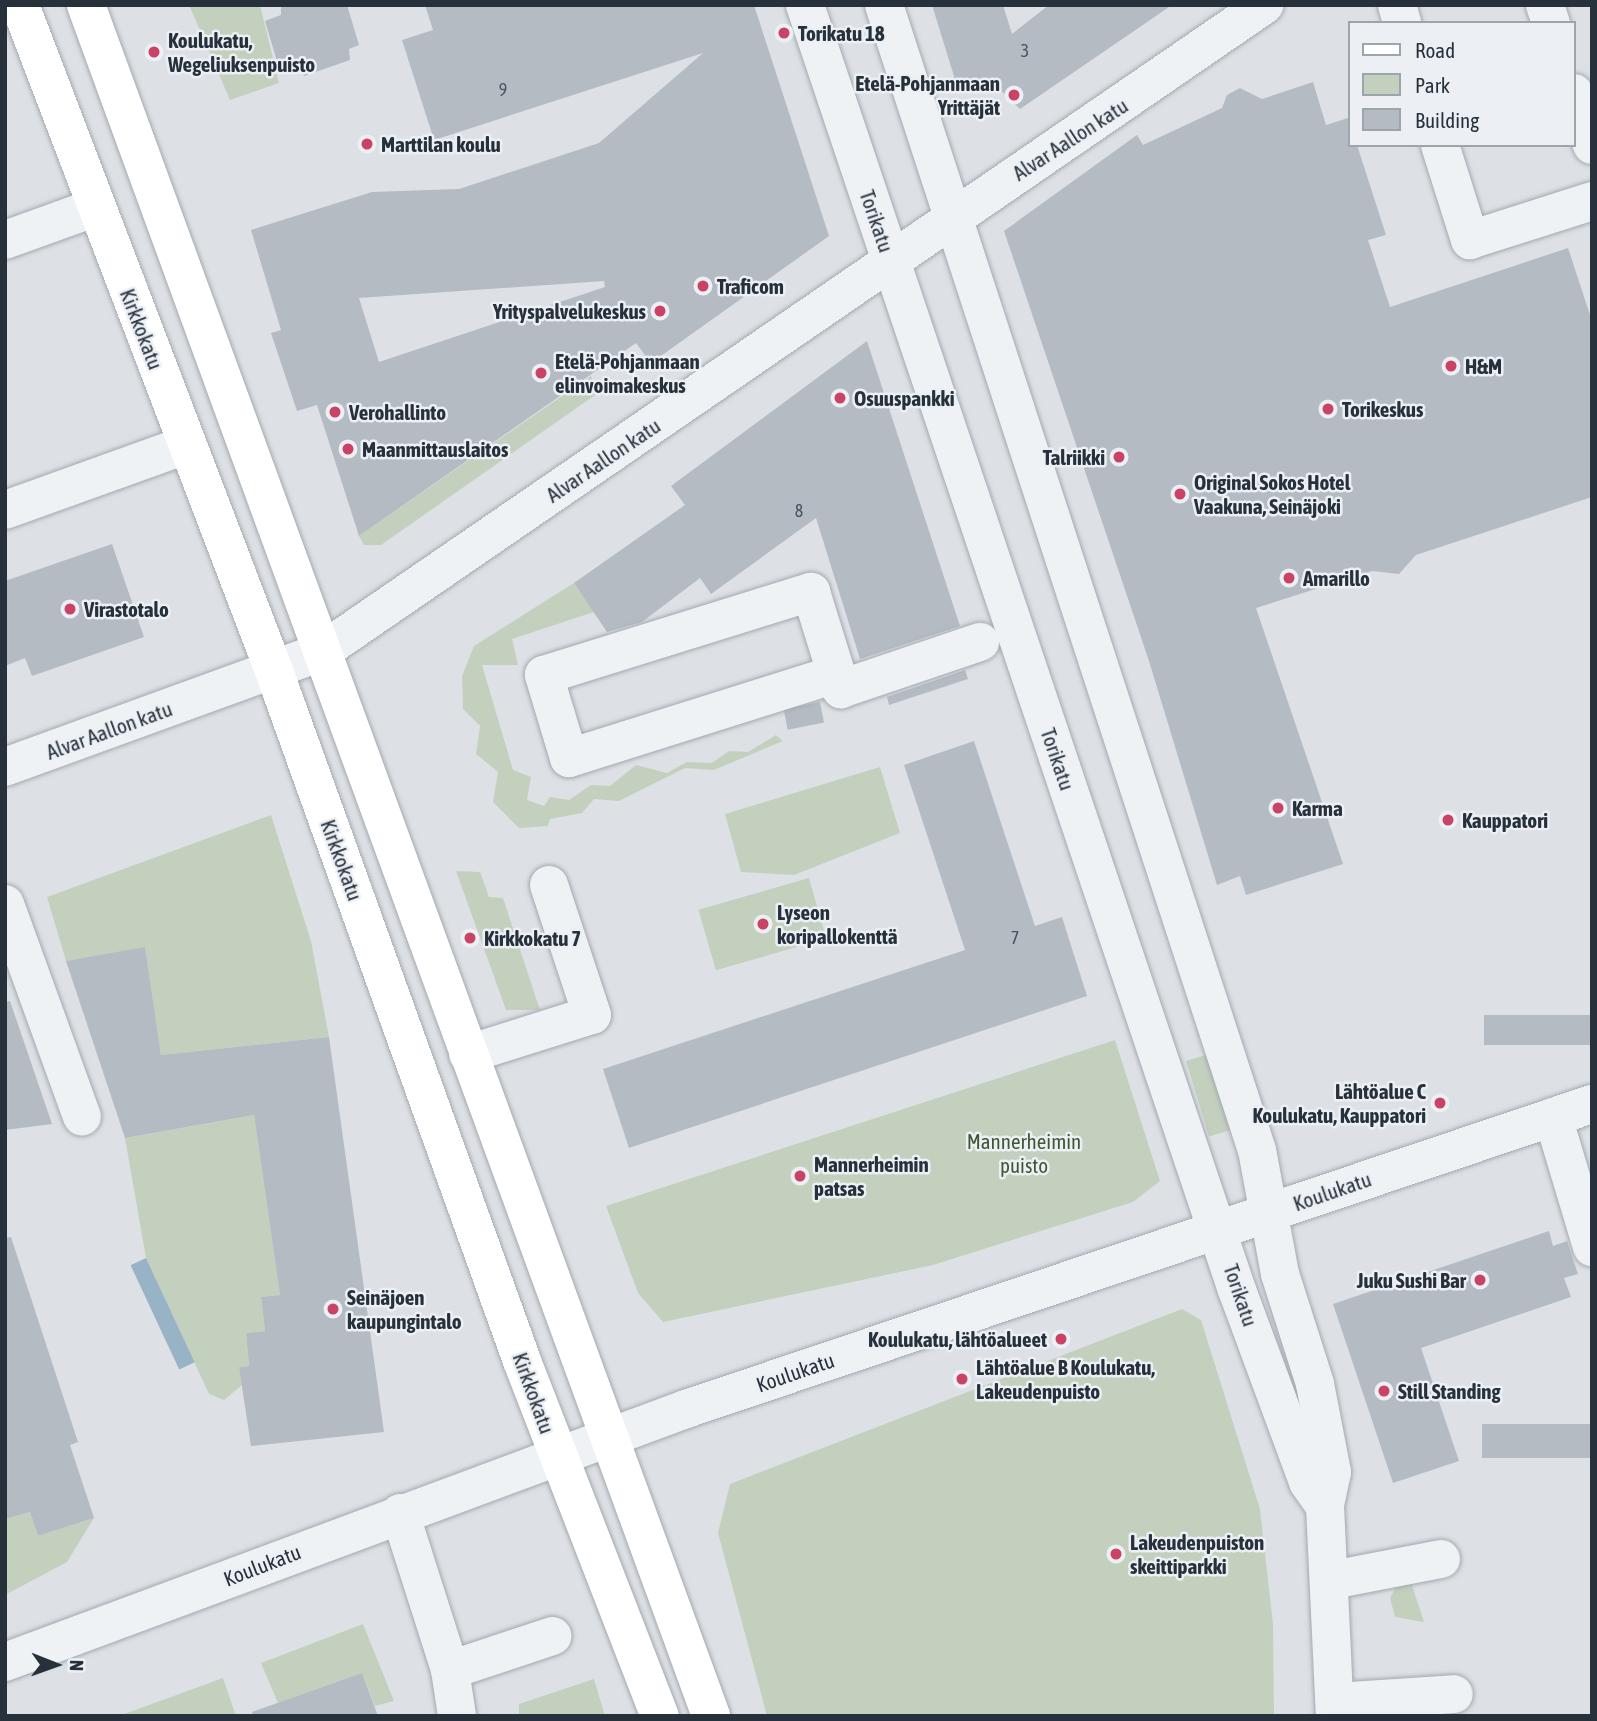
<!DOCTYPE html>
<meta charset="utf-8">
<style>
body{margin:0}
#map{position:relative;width:1597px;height:1721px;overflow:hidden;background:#dde1e6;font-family:"Asap Condensed",sans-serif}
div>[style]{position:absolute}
.green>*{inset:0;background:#c4d0be;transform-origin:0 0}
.water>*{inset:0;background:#98b3c6;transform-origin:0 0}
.building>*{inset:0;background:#b4bbc3;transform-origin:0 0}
.roads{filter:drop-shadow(0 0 2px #a3a9b0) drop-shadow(0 0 2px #a3a9b0)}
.minor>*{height:38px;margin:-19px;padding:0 19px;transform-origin:19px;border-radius:19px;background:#eff2f5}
.major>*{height:38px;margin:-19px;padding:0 19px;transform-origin:19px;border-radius:19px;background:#fff}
.dots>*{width:19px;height:19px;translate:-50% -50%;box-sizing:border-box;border:4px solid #ecf0f4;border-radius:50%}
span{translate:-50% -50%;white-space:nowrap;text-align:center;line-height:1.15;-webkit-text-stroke:5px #ecf0f4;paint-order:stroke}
.number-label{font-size:18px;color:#4a545e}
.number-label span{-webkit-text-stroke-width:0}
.poi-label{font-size:21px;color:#27313c;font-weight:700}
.left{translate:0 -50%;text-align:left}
.right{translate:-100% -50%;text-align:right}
.street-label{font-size:21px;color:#27313c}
.park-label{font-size:21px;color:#3e5834}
.frame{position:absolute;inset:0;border:7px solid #27313c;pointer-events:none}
.legend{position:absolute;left:1348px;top:21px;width:228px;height:126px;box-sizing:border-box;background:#ecf0f4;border:2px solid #9da4aa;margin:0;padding:9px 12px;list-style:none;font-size:21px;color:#27313c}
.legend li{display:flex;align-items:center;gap:14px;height:35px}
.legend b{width:35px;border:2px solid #9da4aa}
.north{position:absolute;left:21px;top:1630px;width:70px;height:70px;-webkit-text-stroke:5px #ecf0f4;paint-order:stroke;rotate:91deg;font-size:19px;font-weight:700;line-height:28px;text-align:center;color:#27313c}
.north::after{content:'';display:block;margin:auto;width:24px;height:32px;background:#27313c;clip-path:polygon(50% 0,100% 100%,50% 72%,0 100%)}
</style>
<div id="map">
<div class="green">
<i style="clip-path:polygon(189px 5px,260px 5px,279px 83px,230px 100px)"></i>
<i style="clip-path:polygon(591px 376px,598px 393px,381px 545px,364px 545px,359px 536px)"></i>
<i style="clip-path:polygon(574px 583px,594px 612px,512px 639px,518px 665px,482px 665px,513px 770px,531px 777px,527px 800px,544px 806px,550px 797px,569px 800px,591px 785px,610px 786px,636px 765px,667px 773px,687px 762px,712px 763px,729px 751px,748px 752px,776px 735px,783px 741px,714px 770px,685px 768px,619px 801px,594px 799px,582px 813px,550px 819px,548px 826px,519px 828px,493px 802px,498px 772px,476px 754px,480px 726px,463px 709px,462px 676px,474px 646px)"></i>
<i style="clip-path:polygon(880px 767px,900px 833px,794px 875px,741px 872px,725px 814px)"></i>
<i style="clip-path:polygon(271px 815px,311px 941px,329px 1037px,161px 1055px,145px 948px,66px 961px,47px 897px)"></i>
<i style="clip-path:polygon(456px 871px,480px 872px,489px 897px,503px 898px,540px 1010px,506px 1010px)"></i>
<i style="left:809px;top:878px;width:63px;height:115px;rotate:74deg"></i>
<i style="clip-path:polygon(1115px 1040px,1160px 1181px,1133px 1202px,933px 1265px,663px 1322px,638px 1293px,606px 1206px)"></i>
<i style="left:1209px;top:1054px;width:79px;height:24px;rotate:73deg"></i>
<i style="clip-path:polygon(254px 1115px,280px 1295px,261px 1297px,265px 1331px,246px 1333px,249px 1366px,239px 1367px,242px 1385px,224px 1400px,209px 1394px,146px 1258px,125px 1138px)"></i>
<i style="clip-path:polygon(1182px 1309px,1201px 1320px,1260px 1509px,1273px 1624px,1274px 1716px,767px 1716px,718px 1533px,730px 1484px)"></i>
<i style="clip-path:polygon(30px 1512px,38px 1536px,94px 1518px,67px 1562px,5px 1595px,5px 1519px)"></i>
<i style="clip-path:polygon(1410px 1579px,1424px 1622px,1395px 1617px,1390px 1598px,1397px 1585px)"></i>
<i style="clip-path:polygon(363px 1624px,394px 1701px,375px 1706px,362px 1673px,278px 1703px,261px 1663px)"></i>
<i style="clip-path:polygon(223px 1678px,236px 1716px,119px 1716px,190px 1690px)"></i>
<i style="clip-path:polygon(594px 1679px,605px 1716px,519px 1716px,519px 1704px)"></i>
</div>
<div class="water">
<i style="left:146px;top:1258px;width:115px;height:17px;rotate:65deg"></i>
</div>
<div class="building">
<i style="clip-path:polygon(281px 5px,347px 5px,359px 45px,349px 49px,350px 60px,304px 76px,299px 67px,280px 71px,265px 21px,281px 15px)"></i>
<i style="clip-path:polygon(evenodd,425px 5px,754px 5px,829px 236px,651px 363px,636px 343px,359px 536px,317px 405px,297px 411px,271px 333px,281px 330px,251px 230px,372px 192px,459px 189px,599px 143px,703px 53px,434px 140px,402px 40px,433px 30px,425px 5px,604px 281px,605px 287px,379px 362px,359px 298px,604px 281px)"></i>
<i style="clip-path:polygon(932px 5px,1003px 5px,1012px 34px,1049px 5px,1172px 5px,1020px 109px,993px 83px,957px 86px)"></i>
<i style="clip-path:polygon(1313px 82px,1326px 125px,1348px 118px,1350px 145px,1357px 145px,1386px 235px,1368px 240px,1390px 307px,1568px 248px,1592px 321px,1592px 497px,1416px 555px,1399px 574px,1372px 571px,1256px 608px,1343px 864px,1246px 895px,1240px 876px,1217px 885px,1149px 661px,1004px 231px,1137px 135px,1143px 145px,1222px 108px,1227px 95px,1240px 88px,1262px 99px)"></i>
<i style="clip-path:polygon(867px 341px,960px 626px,860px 659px,816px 518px,711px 594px,700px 578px,642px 622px,607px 632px,574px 583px,685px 505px,671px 486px)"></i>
<i style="clip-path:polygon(112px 544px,144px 637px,32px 676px,25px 658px,5px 666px,5px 581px)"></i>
<i style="clip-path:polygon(965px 670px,968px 679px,889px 705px,887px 697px)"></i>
<i style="left:820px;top:702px;width:21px;height:37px;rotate:79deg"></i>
<i style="clip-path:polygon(974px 741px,1035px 926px,1062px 917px,1087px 996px,629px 1148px,603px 1069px,965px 950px,904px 765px)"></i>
<i style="clip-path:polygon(145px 947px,161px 1055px,329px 1037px,384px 1432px,251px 1446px,239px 1367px,249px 1366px,246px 1333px,265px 1331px,261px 1297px,280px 1295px,254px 1115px,125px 1138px,66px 961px)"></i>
<i style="clip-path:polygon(10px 1001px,52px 1124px,5px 1130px,5px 1002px)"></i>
<i style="left:1592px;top:1015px;width:30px;height:108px;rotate:90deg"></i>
<i style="clip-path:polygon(1549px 1231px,1553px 1246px,1567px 1241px,1578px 1274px,1564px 1278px,1571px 1297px,1421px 1348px,1459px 1461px,1393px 1483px,1333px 1304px)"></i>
<i style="clip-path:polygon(11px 1237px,78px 1442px,70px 1445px,94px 1518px,38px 1536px,30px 1512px,5px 1519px,5px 1238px)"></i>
<i style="left:1592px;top:1424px;width:34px;height:110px;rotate:90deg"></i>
<i style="clip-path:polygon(362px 1673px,378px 1716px,253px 1716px,252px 1712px)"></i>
</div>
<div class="roads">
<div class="minor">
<i style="left:805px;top:5px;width:1356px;rotate:71.42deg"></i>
<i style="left:1237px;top:1290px;width:205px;rotate:69.7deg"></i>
<i style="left:1308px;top:1482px;width:29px;rotate:55deg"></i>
<i style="left:884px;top:5px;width:1204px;rotate:71.96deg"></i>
<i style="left:1257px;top:1150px;width:126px;rotate:79.5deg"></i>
<i style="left:1280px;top:1274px;width:115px;rotate:72.3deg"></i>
<i style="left:1315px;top:1384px;width:90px;rotate:79.1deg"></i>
<i style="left:1332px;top:1472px;width:35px;rotate:102deg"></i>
<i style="left:1325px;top:1506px;width:210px;rotate:87.3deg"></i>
<i style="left:1397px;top:5px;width:19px;rotate:74deg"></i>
<i style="left:1545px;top:5px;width:19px;rotate:72deg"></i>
<i style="left:1574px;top:93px;width:55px;rotate:70.9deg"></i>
<i style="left:1440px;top:145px;width:100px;rotate:72.5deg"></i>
<i style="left:1470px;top:240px;width:128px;rotate:-17.7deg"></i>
<i style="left:5px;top:240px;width:97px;rotate:-19.9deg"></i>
<i style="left:5px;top:510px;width:192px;rotate:-19.8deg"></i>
<i style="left:836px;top:674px;width:280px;rotate:162.5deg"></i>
<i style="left:569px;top:758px;width:87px;rotate:-106.8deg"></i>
<i style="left:544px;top:675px;width:280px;rotate:-17.3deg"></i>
<i style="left:811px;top:592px;width:102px;rotate:72.8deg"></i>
<i style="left:841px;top:689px;width:147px;rotate:-18.7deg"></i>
<i style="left:5px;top:767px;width:336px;rotate:-20deg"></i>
<i style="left:321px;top:652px;width:1144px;rotate:-34.45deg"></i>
<i style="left:5px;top:904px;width:226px;rotate:70.1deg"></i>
<i style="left:468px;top:1054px;width:130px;rotate:-17.5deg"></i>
<i style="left:592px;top:1015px;width:137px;rotate:-108.3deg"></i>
<i style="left:1553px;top:1117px;width:136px;rotate:73.3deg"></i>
<i style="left:400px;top:1513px;width:165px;rotate:72.3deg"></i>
<i style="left:450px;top:1670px;width:47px;rotate:81.3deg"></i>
<i style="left:1332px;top:1580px;width:111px;rotate:-10.9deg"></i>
<i style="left:5px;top:1662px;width:726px;rotate:-20.38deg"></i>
<i style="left:686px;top:1409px;width:956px;rotate:-18.61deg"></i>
<i style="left:450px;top:1670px;width:108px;rotate:-18.4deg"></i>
<i style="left:1335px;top:1702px;width:119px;rotate:-3.8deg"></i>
</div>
<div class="major">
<i style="left:20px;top:5px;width:713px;rotate:69.12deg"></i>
<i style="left:274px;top:671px;width:733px;rotate:70.23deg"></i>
<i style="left:522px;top:1361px;width:381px;rotate:68.8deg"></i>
<i style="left:86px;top:5px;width:1822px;rotate:69.93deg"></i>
</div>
</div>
<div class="dots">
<i style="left:784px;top:33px;background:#ca4364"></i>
<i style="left:154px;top:52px;background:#ca4364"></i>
<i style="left:1014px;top:95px;background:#ca4364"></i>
<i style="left:367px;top:144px;background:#ca4364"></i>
<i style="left:703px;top:286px;background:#ca4364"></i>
<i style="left:660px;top:311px;background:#ca4364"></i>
<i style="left:1451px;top:366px;background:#ca4364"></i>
<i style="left:541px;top:373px;background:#ca4364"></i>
<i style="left:840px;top:398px;background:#ca4364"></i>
<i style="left:1328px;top:409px;background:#ca4364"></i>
<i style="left:335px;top:412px;background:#ca4364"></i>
<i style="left:348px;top:449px;background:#ca4364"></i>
<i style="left:1119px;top:457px;background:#ca4364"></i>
<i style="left:1180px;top:494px;background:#ca4364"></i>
<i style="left:1289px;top:578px;background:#ca4364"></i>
<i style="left:70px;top:609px;background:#ca4364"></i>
<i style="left:1278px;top:808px;background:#ca4364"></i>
<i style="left:1448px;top:820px;background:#ca4364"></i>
<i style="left:763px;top:924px;background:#ca4364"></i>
<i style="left:470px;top:938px;background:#ca4364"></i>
<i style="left:1440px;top:1103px;background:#ca4364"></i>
<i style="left:800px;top:1176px;background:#ca4364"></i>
<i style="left:1480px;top:1280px;background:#ca4364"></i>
<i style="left:333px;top:1309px;background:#ca4364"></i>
<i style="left:1061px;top:1339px;background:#ca4364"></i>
<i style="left:962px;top:1379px;background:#ca4364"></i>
<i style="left:1384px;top:1391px;background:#ca4364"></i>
<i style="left:1116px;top:1554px;background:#ca4364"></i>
</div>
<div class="number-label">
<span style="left:1025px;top:51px">3</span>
<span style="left:503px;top:90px">9</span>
<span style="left:799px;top:511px">8</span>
<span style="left:1015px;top:938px">7</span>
</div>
<div class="poi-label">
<span class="left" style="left:798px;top:33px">Torikatu 18</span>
<span class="left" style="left:168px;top:52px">Koulukatu,<br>Wegeliuksenpuisto</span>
<span class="right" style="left:1000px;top:95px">Etelä-Pohjanmaan<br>Yrittäjät</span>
<span class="left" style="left:381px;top:144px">Marttilan koulu</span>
<span class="left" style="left:717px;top:286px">Traficom</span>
<span class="right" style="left:646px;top:311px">Yrityspalvelukeskus</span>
<span class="left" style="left:555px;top:373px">Etelä-Pohjanmaan<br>elinvoimakeskus</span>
<span class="left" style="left:1465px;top:366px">H&amp;M</span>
<span class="left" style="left:854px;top:398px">Osuuspankki</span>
<span class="left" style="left:1342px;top:409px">Torikeskus</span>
<span class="left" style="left:349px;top:412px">Verohallinto</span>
<span class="left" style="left:362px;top:449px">Maanmittauslaitos</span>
<span class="right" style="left:1105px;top:457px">Talriikki</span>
<span class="left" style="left:1194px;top:494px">Original Sokos Hotel<br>Vaakuna, Seinäjoki</span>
<span class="left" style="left:1303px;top:578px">Amarillo</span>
<span class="left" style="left:84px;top:609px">Virastotalo</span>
<span class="left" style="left:1292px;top:808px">Karma</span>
<span class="left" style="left:1462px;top:820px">Kauppatori</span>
<span class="left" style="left:777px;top:924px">Lyseon<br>koripallokenttä</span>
<span class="left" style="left:484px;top:938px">Kirkkokatu 7</span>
<span class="right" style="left:1426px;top:1103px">Lähtöalue C<br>Koulukatu, Kauppatori</span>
<span class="left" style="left:814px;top:1176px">Mannerheimin<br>patsas</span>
<span class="right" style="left:1466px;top:1280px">Juku Sushi Bar</span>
<span class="left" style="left:347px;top:1309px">Seinäjoen<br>kaupungintalo</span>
<span class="right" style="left:1047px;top:1339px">Koulukatu, lähtöalueet</span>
<span class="left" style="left:976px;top:1379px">Lähtöalue B Koulukatu,<br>Lakeudenpuisto</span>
<span class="left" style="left:1398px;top:1391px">Still Standing</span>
<span class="left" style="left:1130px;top:1554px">Lakeudenpuiston<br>skeittiparkki</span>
</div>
<div class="street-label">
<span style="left:1070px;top:139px;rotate:-33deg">Alvar Aallon katu</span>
<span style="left:877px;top:221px;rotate:71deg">Torikatu</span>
<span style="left:142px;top:329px;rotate:69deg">Kirkkokatu</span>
<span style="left:603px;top:460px;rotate:-34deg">Alvar Aallon katu</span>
<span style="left:109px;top:730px;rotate:-20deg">Alvar Aallon katu</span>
<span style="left:1058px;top:759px;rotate:71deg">Torikatu</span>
<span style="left:342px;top:860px;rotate:70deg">Kirkkokatu</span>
<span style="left:1332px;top:1191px;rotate:-19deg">Koulukatu</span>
<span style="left:1241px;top:1295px;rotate:71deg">Torikatu</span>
<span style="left:795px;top:1372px;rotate:-19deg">Koulukatu</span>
<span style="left:534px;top:1393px;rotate:70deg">Kirkkokatu</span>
<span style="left:262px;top:1565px;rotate:-21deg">Koulukatu</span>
</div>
<div class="park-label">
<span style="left:1024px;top:1153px">Mannerheimin<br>puisto</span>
</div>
<div class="frame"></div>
<ul class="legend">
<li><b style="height:9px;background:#fff"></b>Road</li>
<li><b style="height:19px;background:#c4d0be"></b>Park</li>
<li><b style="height:19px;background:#b4bbc3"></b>Building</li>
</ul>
<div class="north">N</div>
</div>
